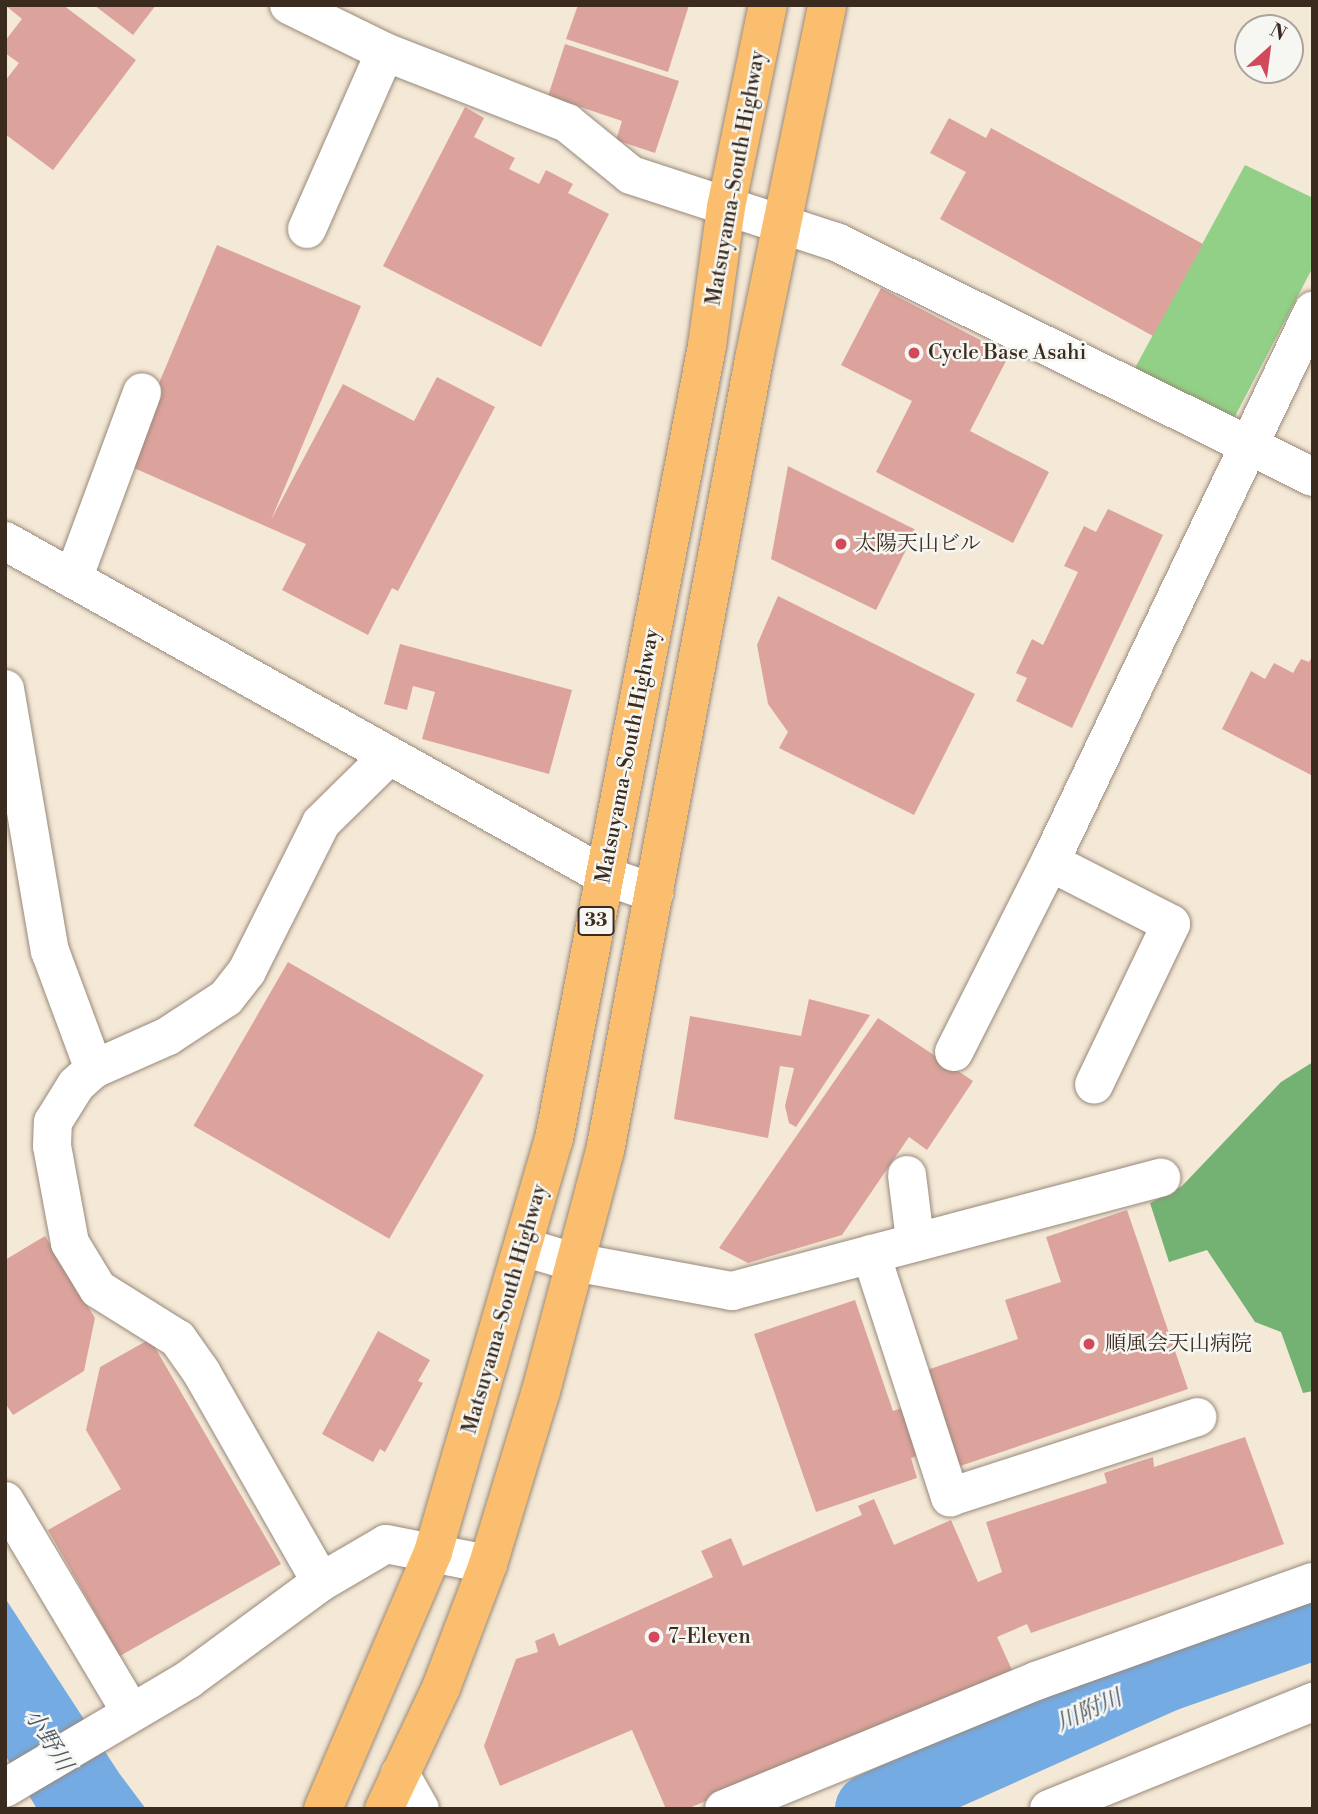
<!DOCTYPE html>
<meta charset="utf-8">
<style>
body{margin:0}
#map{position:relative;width:1318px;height:1814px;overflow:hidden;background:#f4e8d6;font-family:"Libre Bodoni","Noto Serif JP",serif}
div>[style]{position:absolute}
.green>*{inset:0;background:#91d086}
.forest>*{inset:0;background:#74b273}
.water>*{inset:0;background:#75abe3}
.river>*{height:70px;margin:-35px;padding:0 35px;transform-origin:35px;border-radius:35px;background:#75abe3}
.building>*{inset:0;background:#dca39c;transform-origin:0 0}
.roads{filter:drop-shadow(0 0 2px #98897a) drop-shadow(0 0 2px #98897a)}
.minor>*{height:38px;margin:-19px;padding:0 19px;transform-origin:19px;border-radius:19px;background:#fff}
.highway>*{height:38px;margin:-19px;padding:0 19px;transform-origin:19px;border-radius:19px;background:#fbbe6e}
.dots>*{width:19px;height:19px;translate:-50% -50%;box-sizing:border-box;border:4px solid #f6f6f2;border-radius:50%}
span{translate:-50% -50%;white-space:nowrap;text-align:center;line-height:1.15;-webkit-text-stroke:5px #f6f6f2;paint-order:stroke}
.shield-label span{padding:2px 5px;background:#f6f6f2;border:2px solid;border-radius:5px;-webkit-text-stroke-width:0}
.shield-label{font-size:19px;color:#3b2a1e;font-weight:700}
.street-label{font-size:21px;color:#3b2a1e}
.poi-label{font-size:21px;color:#3b2a1e}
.left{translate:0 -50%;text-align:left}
.water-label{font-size:23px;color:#4f5763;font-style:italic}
.frame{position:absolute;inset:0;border:7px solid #3b2a1e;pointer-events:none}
.north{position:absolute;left:1234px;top:14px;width:70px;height:70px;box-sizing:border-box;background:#f6f6f2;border:2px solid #aba49d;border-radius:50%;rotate:28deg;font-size:19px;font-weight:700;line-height:28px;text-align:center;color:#3b2a1e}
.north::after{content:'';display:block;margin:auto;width:24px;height:32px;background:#d1495b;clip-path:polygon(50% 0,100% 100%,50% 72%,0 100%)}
</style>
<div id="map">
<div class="green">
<i style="clip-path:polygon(1245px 165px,1313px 198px,1313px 267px,1233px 420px,1135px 368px)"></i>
</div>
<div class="forest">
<i style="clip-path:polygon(1313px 1062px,1313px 1391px,1303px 1393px,1281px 1332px,1255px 1322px,1207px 1250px,1169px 1262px,1150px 1203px,1182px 1186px,1281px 1082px)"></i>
</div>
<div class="water">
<i style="clip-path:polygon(5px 1598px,119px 1773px,146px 1809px,37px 1809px,5px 1755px)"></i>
</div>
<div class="river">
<i style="left:870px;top:1809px;width:323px;rotate:-24.1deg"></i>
<i style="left:1165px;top:1677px;width:157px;rotate:-19.4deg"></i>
</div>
<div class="building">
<i style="clip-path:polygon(5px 5px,63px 5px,136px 60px,53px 170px,5px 134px,5px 81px,19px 63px,5px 53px,5px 41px,22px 19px)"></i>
<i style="clip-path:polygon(94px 5px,156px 5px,133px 35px)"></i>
<i style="clip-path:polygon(578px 5px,689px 5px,668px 72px,566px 39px)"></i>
<i style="clip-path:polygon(565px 44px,679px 81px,655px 153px,616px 140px,622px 121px,548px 96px)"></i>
<i style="clip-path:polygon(465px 107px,484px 118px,474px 137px,515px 158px,509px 169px,539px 184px,546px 170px,573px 184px,568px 193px,609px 214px,541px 347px,383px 266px)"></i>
<i style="clip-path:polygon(949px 118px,986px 138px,991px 128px,1203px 244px,1153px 336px,940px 219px,966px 172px,930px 153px)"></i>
<i style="clip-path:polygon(217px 245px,361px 306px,271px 520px,343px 384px,414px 421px,437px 377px,495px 407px,398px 591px,392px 588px,368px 635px,282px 590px,306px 544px,125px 464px)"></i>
<i style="clip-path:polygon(881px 288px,1009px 355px,970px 431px,1049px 472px,1013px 543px,876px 472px,912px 401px,841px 365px)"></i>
<i style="clip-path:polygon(788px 466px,916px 530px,876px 610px,771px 559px)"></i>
<i style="clip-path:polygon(1108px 509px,1163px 535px,1072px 728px,1016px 701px,1027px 678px,1016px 673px,1032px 639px,1043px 645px,1078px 572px,1064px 566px,1084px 526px,1096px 532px)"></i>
<i style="clip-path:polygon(778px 596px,975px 694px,914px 815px,779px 748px,788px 732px,768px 704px,757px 645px)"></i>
<i style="clip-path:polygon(400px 644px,572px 690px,549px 774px,422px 739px,435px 692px,413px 686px,407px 710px,384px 704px)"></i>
<i style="clip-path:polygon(1313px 655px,1313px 776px,1222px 729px,1251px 671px,1265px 679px,1274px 663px,1293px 673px,1301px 659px,1309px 662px)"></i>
<i style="left:288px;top:962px;width:226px;height:189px;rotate:30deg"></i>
<i style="clip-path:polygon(809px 999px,870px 1015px,796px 1127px,789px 1123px,785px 1106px,794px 1068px,780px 1066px,768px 1138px,674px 1119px,690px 1016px,801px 1036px)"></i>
<i style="clip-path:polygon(878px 1018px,973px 1081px,927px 1150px,909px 1137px,842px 1235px,748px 1263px,719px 1248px)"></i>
<i style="clip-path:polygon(1127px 1210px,1188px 1389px,960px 1466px,952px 1444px,911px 1458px,917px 1478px,816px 1512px,754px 1334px,855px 1300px,893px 1411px,936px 1396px,927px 1370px,1018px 1339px,1005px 1300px,1061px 1282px,1046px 1237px)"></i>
<i style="clip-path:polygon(45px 1236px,95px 1318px,84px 1371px,13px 1415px,5px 1403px,5px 1260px)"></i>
<i style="clip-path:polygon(378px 1331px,430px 1360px,418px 1381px,423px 1383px,385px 1452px,380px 1449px,373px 1462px,322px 1434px)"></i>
<i style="clip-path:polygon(150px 1339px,281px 1564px,120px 1656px,48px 1530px,121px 1489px,86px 1430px,100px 1367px)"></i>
<i style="clip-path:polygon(1245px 1437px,1284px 1544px,1031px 1633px,1027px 1624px,997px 1637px,1012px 1670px,687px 1809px,666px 1809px,632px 1730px,500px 1786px,484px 1746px,516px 1659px,538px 1652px,535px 1641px,554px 1633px,559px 1646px,713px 1577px,701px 1551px,731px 1538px,743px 1566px,862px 1515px,858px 1506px,874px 1499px,894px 1545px,951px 1520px,978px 1582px,1002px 1572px,986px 1522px,1107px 1483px,1104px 1473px,1153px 1457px,1154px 1467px)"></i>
</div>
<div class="roads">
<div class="minor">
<i style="left:289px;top:5px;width:107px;rotate:26.1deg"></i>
<i style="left:385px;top:52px;width:195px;rotate:21.3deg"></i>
<i style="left:567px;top:123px;width:82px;rotate:39.1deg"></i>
<i style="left:631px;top:175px;width:216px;rotate:18.1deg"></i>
<i style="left:836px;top:242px;width:532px;rotate:26.23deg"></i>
<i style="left:307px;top:229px;width:193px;rotate:-66.2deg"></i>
<i style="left:5px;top:541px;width:687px;rotate:29.18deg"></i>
<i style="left:605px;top:876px;width:52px;rotate:19.1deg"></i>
<i style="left:73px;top:579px;width:199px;rotate:-69.7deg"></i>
<i style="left:5px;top:689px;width:266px;rotate:80.3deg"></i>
<i style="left:50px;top:951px;width:126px;rotate:69.6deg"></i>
<i style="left:1050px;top:862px;width:136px;rotate:27.1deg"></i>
<i style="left:1171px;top:924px;width:178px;rotate:115.6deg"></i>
<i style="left:954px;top:1052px;width:213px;rotate:-63.2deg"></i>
<i style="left:1050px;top:862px;width:611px;rotate:-64.48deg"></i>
<i style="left:907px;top:1175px;width:65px;rotate:83deg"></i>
<i style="left:523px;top:1247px;width:53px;rotate:16.4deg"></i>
<i style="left:574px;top:1262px;width:161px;rotate:10.4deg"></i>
<i style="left:732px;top:1291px;width:444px;rotate:-14.8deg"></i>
<i style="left:871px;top:1254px;width:256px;rotate:72deg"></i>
<i style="left:950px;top:1497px;width:260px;rotate:-17.9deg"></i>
<i style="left:5px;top:1501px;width:244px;rotate:59.2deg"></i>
<i style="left:321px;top:1582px;width:241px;rotate:-119.7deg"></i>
<i style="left:202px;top:1373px;width:42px;rotate:-125.2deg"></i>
<i style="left:178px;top:1339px;width:94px;rotate:-148deg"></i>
<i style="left:98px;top:1289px;width:54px;rotate:-121.3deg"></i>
<i style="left:70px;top:1243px;width:99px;rotate:-100.5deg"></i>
<i style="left:52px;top:1146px;width:24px;rotate:-88deg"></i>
<i style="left:53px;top:1122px;width:44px;rotate:-58.1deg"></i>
<i style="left:76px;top:1085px;width:24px;rotate:-42deg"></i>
<i style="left:94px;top:1069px;width:81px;rotate:-24deg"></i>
<i style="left:168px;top:1036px;width:69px;rotate:-33.2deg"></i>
<i style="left:226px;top:998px;width:34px;rotate:-52deg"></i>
<i style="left:247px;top:971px;width:165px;rotate:-63.4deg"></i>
<i style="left:321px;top:823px;width:95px;rotate:-44.6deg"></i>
<i style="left:400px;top:1774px;width:40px;rotate:60.3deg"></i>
<i style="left:5px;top:1788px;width:214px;rotate:-30.6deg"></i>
<i style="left:189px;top:1679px;width:164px;rotate:-36.3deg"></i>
<i style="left:321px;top:1582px;width:75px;rotate:-30.3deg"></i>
<i style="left:386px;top:1544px;width:104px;rotate:11.1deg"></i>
<i style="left:724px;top:1809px;width:337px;rotate:-22.3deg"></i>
<i style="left:1036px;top:1681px;width:294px;rotate:-19.7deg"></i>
<i style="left:1049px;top:1809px;width:285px;rotate:-22.1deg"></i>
</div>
<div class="highway">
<i style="left:323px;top:1809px;width:280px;rotate:-66.8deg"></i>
<i style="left:433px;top:1552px;width:430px;rotate:-73.7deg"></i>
<i style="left:554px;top:1139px;width:808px;rotate:-79.08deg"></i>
<i style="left:707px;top:346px;width:140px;rotate:-82.2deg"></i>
<i style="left:726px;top:207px;width:206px;rotate:-78.3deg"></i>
<i style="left:384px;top:1809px;width:134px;rotate:-64.8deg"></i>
<i style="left:441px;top:1688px;width:133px;rotate:-69.2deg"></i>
<i style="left:488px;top:1564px;width:181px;rotate:-73deg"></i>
<i style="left:541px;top:1391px;width:248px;rotate:-75.1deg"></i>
<i style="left:605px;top:1151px;width:811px;rotate:-79.34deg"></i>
<i style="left:755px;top:354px;width:356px;rotate:-78.3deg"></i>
</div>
</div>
<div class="dots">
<i style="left:914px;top:353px;background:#d1495b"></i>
<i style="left:841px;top:544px;background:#d1495b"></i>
<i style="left:1089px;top:1344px;background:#d1495b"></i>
<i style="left:654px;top:1637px;background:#d1495b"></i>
</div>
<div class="shield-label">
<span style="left:596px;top:921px">33</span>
</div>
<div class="street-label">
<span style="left:736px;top:178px;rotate:-80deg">Matsuyama-South Highway</span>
<span style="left:628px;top:756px;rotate:-79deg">Matsuyama-South Highway</span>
<span style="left:505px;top:1309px;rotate:-74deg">Matsuyama-South Highway</span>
</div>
<div class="poi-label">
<span class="left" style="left:928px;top:353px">Cycle Base Asahi</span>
<span class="left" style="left:855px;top:544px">太陽天山ビル</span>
<span class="left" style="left:1105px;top:1344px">順風会天山病院</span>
<span class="left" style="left:668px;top:1637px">7-Eleven</span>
</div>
<div class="water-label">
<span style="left:1089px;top:1711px;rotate:-24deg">川附川</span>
<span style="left:48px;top:1740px;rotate:58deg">小野川</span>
</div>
<div class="frame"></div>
<div class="north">N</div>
</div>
